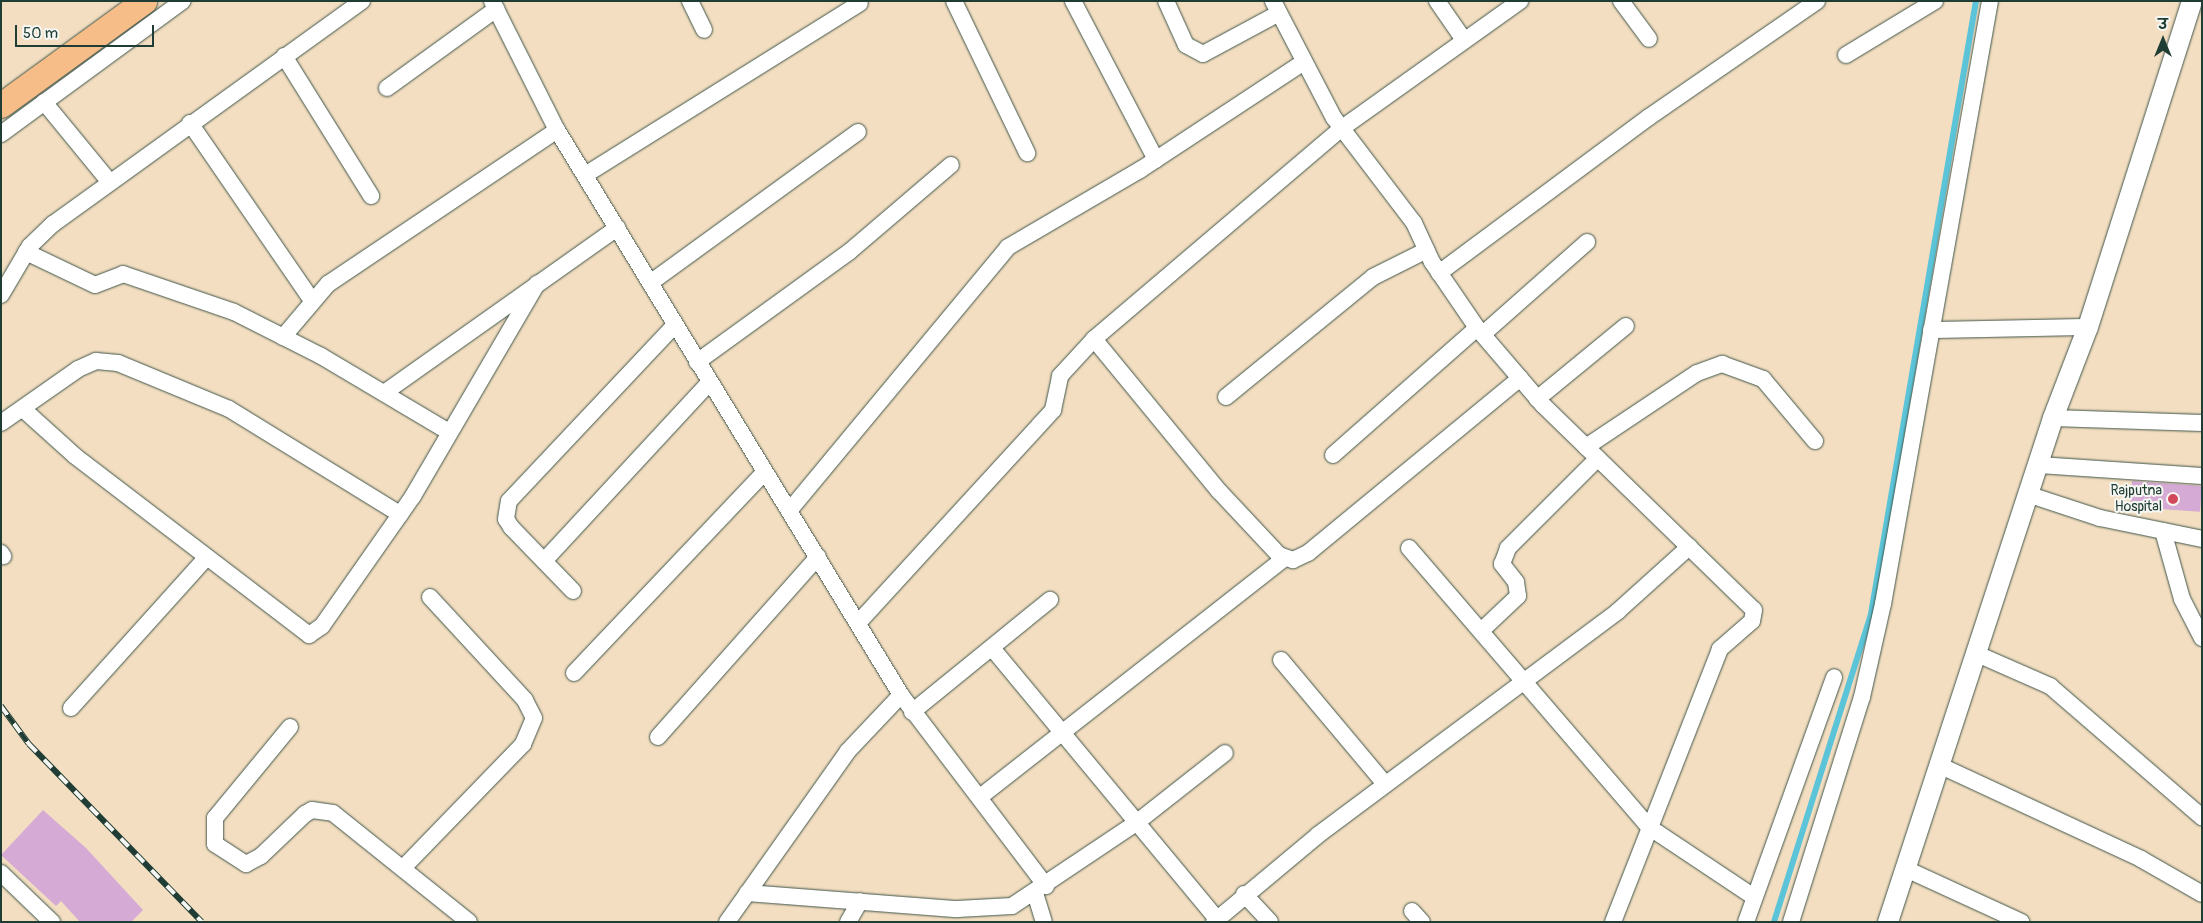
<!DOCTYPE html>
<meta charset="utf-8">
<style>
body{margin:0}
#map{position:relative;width:2203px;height:923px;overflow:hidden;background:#f3dec1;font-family:Pangolin,"Playpen Sans Deva",sans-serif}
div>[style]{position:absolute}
.stream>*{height:5.5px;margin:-2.75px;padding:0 2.75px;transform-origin:2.75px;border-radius:2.75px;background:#5cc4d8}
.building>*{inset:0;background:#d5abd6;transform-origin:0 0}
.roads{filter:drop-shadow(0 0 1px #3f5549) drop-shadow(0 0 1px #3f5549)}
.minor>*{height:16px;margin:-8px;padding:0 8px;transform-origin:8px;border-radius:8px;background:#fff}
.tertiary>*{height:20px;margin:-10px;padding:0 10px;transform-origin:10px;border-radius:10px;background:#fff}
.primary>*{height:25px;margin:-12.5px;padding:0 12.5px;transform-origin:12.5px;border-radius:12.5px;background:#f7bd88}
.rail>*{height:5.5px;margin-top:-2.75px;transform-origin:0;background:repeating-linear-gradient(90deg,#f6f6f2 0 11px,#1f3d34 0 22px);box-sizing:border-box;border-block:1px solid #1f3d34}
.dots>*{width:14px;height:14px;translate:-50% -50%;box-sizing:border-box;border:2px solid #f6f6f2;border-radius:50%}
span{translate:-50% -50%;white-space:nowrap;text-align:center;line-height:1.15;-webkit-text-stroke:4px #f6f6f2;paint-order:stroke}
.poi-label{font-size:14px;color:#1f3d34}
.right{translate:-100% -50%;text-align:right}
.frame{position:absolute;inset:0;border:2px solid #1f3d34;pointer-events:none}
.north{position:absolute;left:2138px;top:15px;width:50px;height:50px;-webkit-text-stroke:4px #f6f6f2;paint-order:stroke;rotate:0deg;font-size:14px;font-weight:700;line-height:20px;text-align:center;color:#1f3d34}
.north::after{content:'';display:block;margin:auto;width:18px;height:22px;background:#1f3d34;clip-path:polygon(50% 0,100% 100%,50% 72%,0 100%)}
.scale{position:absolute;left:15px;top:25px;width:139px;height:22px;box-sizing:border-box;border:2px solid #1f3d34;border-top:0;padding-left:6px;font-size:15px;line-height:18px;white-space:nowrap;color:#1f3d34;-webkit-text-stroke:4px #f6f6f2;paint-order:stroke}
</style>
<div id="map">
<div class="stream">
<i style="left:1774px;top:922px;width:323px;rotate:-72.5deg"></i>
<i style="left:1871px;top:614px;width:622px;rotate:-80.28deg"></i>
</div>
<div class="building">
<i style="left:2132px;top:481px;width:70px;height:26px;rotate:4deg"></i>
<i style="clip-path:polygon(43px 810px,86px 848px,143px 910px,131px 922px,80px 922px,61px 901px,56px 906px,1px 855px)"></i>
</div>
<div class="roads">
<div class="minor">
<i style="left:492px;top:1px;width:144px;rotate:63.3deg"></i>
<i style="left:557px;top:130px;width:661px;rotate:58.66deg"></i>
<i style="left:901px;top:695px;width:240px;rotate:52.8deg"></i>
<i style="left:690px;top:1px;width:32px;rotate:64deg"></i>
<i style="left:954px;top:1px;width:169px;rotate:64.3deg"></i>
<i style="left:1073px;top:1px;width:179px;rotate:62.4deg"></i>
<i style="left:1166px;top:1px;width:48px;rotate:65.6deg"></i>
<i style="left:1186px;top:45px;width:19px;rotate:28deg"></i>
<i style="left:1203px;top:54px;width:86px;rotate:-28.3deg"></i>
<i style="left:1273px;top:1px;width:132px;rotate:62.5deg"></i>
<i style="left:1334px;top:118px;width:132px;rotate:52.7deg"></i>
<i style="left:1414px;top:223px;width:43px;rotate:65.2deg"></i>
<i style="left:1432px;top:262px;width:80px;rotate:55.7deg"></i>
<i style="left:1477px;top:328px;width:101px;rotate:49.4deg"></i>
<i style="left:1543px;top:405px;width:294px;rotate:44.2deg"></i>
<i style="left:1754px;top:610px;width:11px;rotate:100deg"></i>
<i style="left:1752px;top:621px;width:43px;rotate:138.8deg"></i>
<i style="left:1720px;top:649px;width:293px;rotate:111.4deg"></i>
<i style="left:1437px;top:1px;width:47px;rotate:55.3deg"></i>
<i style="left:1621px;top:1px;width:47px;rotate:53.6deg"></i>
<i style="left:1846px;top:55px;width:104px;rotate:-31.2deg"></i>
<i style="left:284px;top:56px;width:165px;rotate:58.1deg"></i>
<i style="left:387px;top:88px;width:135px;rotate:-35.9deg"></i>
<i style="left:44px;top:102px;width:102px;rotate:50.6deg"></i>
<i style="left:190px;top:123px;width:214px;rotate:55.5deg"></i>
<i style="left:1px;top:134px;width:225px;rotate:-36.2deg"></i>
<i style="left:585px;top:175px;width:324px;rotate:-32deg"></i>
<i style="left:26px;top:252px;width:76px;rotate:25.6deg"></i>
<i style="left:95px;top:285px;width:30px;rotate:-21deg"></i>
<i style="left:123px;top:274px;width:117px;rotate:18.9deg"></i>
<i style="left:234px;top:312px;width:97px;rotate:26.8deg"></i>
<i style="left:321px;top:356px;width:149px;rotate:30.7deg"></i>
<i style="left:1439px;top:273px;width:262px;rotate:-36.6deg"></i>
<i style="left:1649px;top:117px;width:204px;rotate:-34.6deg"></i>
<i style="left:650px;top:283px;width:257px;rotate:-36deg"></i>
<i style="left:1px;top:295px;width:57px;rotate:-59.4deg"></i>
<i style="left:30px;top:246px;width:32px;rotate:-44deg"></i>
<i style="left:53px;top:224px;width:381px;rotate:-35.8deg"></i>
<i style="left:1931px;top:330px;width:157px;rotate:-1.1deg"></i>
<i style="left:1483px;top:334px;width:139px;rotate:-41.5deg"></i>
<i style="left:283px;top:337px;width:70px;rotate:-49.7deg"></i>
<i style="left:328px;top:284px;width:276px;rotate:-33.9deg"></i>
<i style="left:1094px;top:339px;width:197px;rotate:50.6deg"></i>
<i style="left:1219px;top:491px;width:88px;rotate:46.8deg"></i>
<i style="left:1279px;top:555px;width:15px;rotate:20deg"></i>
<i style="left:1293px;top:560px;width:17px;rotate:-25deg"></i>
<i style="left:1308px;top:553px;width:275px;rotate:-39.5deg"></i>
<i style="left:697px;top:362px;width:188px;rotate:-35.9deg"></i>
<i style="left:849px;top:252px;width:134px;rotate:-40.5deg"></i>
<i style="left:384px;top:393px;width:286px;rotate:-35.3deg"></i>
<i style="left:1226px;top:397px;width:190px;rotate:-39.2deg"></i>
<i style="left:1373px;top:277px;width:60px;rotate:-26.6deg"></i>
<i style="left:1537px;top:399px;width:115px;rotate:-39.4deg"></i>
<i style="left:23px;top:409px;width:70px;rotate:42.1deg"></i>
<i style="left:75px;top:456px;width:295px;rotate:37.4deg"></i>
<i style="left:309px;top:635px;width:16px;rotate:-35deg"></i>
<i style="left:322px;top:626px;width:159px;rotate:-55deg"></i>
<i style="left:413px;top:496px;width:246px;rotate:-59.7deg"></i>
<i style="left:2053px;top:418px;width:149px;rotate:1.9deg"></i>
<i style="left:1px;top:423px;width:94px;rotate:-35deg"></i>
<i style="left:78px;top:369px;width:20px;rotate:-24deg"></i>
<i style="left:96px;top:361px;width:22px;rotate:5deg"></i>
<i style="left:118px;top:363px;width:120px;rotate:22.5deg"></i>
<i style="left:229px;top:409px;width:201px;rotate:31.6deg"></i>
<i style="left:1586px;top:447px;width:133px;rotate:-33.7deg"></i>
<i style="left:1697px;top:373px;width:27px;rotate:-20deg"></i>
<i style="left:1722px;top:364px;width:44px;rotate:20.1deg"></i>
<i style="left:1763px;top:379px;width:81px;rotate:50deg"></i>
<i style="left:1333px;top:455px;width:192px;rotate:-41.4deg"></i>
<i style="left:2039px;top:465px;width:163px;rotate:3.9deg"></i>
<i style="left:2030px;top:495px;width:74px;rotate:18.2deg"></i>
<i style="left:2100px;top:518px;width:104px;rotate:11.6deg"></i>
<i style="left:789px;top:511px;width:343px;rotate:-50.3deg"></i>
<i style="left:1008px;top:247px;width:153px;rotate:-30.3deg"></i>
<i style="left:1140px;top:170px;width:196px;rotate:-33.4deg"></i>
<i style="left:2163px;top:531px;width:71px;rotate:74.4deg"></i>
<i style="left:2182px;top:599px;width:44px;rotate:62.9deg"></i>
<i style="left:1409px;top:548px;width:368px;rotate:49.3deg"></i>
<i style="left:1649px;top:827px;width:126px;rotate:33.7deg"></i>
<i style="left:1px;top:553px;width:4px;rotate:56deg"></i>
<i style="left:544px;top:561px;width:243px;rotate:-47.2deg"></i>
<i style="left:573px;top:591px;width:89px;rotate:-134.1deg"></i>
<i style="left:511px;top:527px;width:9px;rotate:-122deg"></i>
<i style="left:506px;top:519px;width:18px;rotate:-81deg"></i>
<i style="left:509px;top:501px;width:242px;rotate:-46.7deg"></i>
<i style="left:858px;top:623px;width:289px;rotate:-47.5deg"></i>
<i style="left:1053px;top:410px;width:35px;rotate:-78deg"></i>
<i style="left:1060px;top:376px;width:50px;rotate:-47.4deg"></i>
<i style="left:1094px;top:339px;width:326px;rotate:-40.4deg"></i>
<i style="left:1342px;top:128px;width:219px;rotate:-35.5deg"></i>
<i style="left:1481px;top:631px;width:51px;rotate:-43.4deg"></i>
<i style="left:1518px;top:596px;width:14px;rotate:-98deg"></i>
<i style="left:1516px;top:582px;width:23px;rotate:-128deg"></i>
<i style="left:1502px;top:564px;width:17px;rotate:-69deg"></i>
<i style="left:1508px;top:548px;width:127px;rotate:-45deg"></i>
<i style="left:992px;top:648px;width:352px;rotate:50.3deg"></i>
<i style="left:1977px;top:654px;width:80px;rotate:23.7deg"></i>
<i style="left:2050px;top:686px;width:201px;rotate:40.8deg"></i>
<i style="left:1281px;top:660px;width:162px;rotate:50deg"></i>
<i style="left:574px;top:673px;width:277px;rotate:-46.5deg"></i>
<i style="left:71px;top:708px;width:203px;rotate:-48deg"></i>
<i style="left:912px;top:712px;width:178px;rotate:-39.1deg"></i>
<i style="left:290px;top:727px;width:118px;rotate:129.5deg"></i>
<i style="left:215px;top:818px;width:26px;rotate:90deg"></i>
<i style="left:215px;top:844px;width:37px;rotate:33deg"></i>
<i style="left:246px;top:864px;width:17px;rotate:-28deg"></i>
<i style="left:261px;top:856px;width:61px;rotate:-43.7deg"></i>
<i style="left:305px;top:814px;width:8px;rotate:-30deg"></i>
<i style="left:312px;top:810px;width:21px;rotate:8deg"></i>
<i style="left:333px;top:813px;width:174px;rotate:38.7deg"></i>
<i style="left:658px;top:737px;width:241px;rotate:-48.4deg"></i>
<i style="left:1941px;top:766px;width:221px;rotate:24.9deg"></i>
<i style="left:2141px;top:859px;width:70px;rotate:29.8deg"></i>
<i style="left:980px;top:797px;width:387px;rotate:-38.1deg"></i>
<i style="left:403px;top:868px;width:173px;rotate:-45.9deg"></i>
<i style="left:523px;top:744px;width:28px;rotate:-67deg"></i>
<i style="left:534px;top:718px;width:20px;rotate:-117deg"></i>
<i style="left:525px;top:700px;width:140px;rotate:-132.7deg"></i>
<i style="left:1906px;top:869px;width:127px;rotate:24.7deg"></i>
<i style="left:1px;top:873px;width:71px;rotate:43.9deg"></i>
<i style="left:747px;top:893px;width:211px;rotate:4.4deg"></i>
<i style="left:957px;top:909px;width:55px;rotate:-3.1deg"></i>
<i style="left:1012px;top:906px;width:149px;rotate:-33.8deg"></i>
<i style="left:1136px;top:823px;width:113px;rotate:-38.2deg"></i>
<i style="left:1035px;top:893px;width:30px;rotate:73deg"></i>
<i style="left:1244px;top:894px;width:38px;rotate:47deg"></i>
<i style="left:1412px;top:911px;width:15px;rotate:48deg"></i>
<i style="left:727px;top:922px;width:209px;rotate:-54.7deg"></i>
<i style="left:848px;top:751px;width:77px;rotate:-46.6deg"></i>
<i style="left:848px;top:922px;width:24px;rotate:-60deg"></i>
<i style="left:1214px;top:922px;width:136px;rotate:-39.9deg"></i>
<i style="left:1318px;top:835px;width:374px;rotate:-36.7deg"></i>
<i style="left:1618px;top:611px;width:96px;rotate:-42deg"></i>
<i style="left:1746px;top:922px;width:260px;rotate:-70.2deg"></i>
<i style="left:1791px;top:922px;width:236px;rotate:-72.5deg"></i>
<i style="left:1862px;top:697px;width:95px;rotate:-77.3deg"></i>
<i style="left:1883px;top:604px;width:612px;rotate:-79.94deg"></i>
</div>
<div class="tertiary">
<i style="left:1888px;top:922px;width:530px;rotate:-71.87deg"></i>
<i style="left:2053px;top:418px;width:97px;rotate:-69deg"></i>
<i style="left:2088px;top:327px;width:342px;rotate:-72.3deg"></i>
</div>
<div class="primary">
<i style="left:1px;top:105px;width:177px;rotate:-36deg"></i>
</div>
</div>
<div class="rail">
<i style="left:1px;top:706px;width:47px;rotate:53.6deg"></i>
<i style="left:29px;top:744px;width:248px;rotate:45.8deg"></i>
</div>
<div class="dots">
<i style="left:2173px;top:499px;background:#d1495b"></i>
</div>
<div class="poi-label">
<span class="right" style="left:2162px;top:499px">Rajputna<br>Hospital</span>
</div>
<div class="frame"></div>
<div class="north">उ</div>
<div class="scale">50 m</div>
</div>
